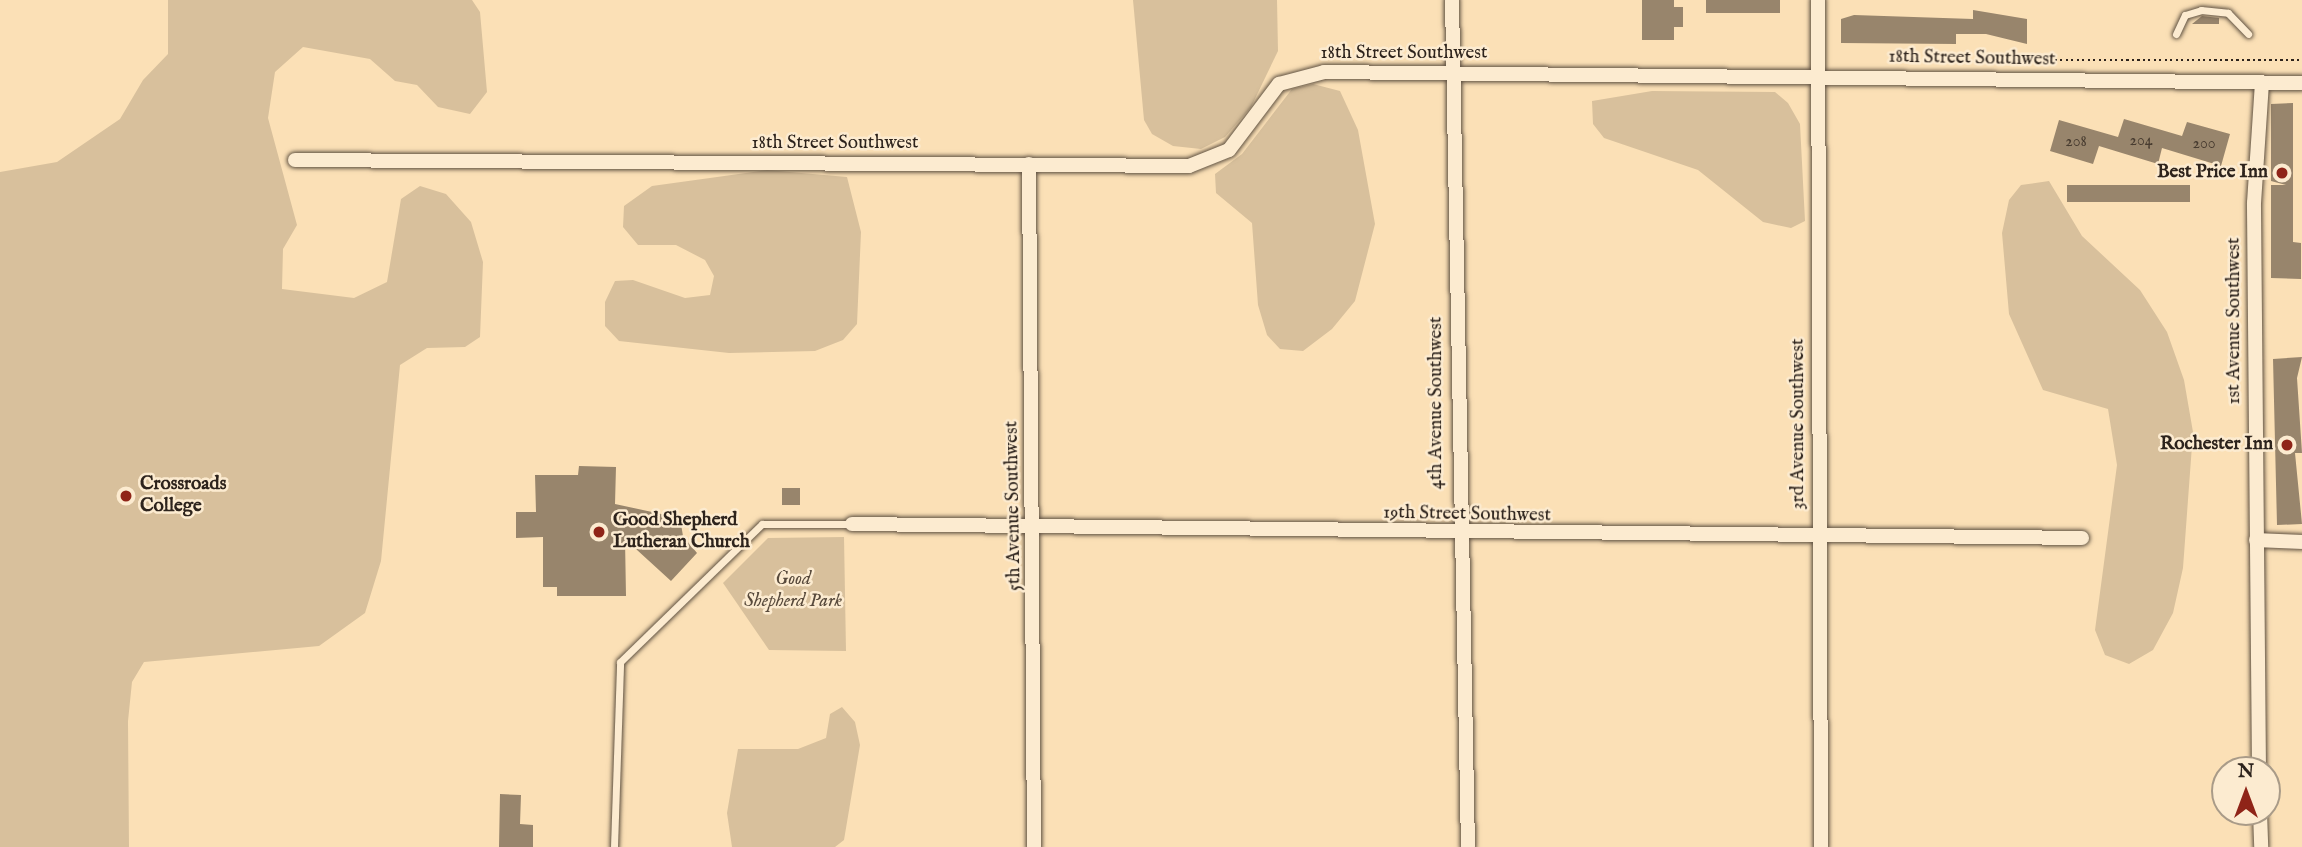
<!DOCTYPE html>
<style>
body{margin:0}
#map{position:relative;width:2302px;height:847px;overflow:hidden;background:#fbe0b6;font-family:"IM FELL English",serif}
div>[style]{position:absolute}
.green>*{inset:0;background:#d8c09c}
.building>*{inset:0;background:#98856c;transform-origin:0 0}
.path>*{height:2.5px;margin-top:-1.25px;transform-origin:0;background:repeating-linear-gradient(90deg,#2d231c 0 2px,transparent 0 5.5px)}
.roads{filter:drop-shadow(0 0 2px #605242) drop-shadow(0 0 2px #605242)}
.lane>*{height:7px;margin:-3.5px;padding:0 3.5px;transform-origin:3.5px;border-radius:3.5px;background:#fcebd0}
.street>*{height:14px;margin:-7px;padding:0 7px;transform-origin:7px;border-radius:7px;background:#fcebd0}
.dots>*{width:19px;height:19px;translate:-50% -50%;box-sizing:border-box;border:4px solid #fcebd0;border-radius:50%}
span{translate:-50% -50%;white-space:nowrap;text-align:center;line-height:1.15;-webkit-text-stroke:5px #fcebd0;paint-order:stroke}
.number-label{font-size:16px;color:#483c30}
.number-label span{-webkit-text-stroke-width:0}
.street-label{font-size:19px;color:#2d231c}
.poi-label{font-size:19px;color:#2d231c;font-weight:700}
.right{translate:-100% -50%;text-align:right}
.left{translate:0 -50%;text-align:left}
.park-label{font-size:19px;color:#584a3c;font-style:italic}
.north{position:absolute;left:2211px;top:756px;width:70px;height:70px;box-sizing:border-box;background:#fcebd0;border:2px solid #a99b88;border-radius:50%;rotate:0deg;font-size:19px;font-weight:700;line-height:28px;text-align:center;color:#2d231c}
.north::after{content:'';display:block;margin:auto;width:24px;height:32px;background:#8f2418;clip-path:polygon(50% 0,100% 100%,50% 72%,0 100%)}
</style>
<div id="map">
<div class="green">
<i style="clip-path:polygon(168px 0,472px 0,480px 12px,487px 92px,470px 114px,438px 107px,417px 85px,395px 81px,370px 59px,303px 47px,275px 72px,268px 118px,297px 225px,283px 249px,282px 289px,354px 298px,387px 282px,401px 199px,420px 186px,446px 194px,471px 222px,483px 262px,480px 337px,465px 347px,427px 348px,400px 365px,381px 561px,365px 613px,319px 646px,144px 662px,132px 682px,128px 721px,129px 847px,0 847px,0 172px,57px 162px,120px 119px,143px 80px,168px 54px)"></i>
<i style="clip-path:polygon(1133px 0,1277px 0,1278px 51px,1251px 107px,1225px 137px,1201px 149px,1173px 146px,1152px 134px,1144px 120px)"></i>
<i style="clip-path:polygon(1313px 84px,1340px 91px,1358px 130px,1375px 224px,1355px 301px,1332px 329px,1303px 351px,1280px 349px,1267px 335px,1258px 305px,1252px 223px,1216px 193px,1215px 174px,1242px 154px,1292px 89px)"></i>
<i style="clip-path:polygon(1652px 91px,1775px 92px,1788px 103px,1800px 124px,1805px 221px,1791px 228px,1763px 222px,1698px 170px,1604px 138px,1593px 124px,1592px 101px)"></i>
<i style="clip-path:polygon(767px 170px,847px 177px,861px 232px,857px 324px,843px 340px,815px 351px,729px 353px,619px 341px,605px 326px,605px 302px,615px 281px,633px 280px,685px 298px,710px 295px,714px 276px,705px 260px,676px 245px,638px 245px,623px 227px,624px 206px,652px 186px)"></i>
<i style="clip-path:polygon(2049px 181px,2082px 236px,2140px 290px,2167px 332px,2184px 380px,2193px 432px,2183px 568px,2173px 613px,2153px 650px,2129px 664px,2105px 655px,2095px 630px,2117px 465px,2108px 409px,2043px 390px,2009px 314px,2002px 233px,2009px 200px,2021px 185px)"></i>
<i style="clip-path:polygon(844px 537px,846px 651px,769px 650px,723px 583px,768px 538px)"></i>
<i style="clip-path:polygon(842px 707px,855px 722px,860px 745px,844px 840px,835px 847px,732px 847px,727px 813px,738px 749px,798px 749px,826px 738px,830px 714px)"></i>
</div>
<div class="building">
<i style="clip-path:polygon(1642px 0,1674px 0,1674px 7px,1683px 7px,1683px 27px,1674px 27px,1674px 40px,1642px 40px)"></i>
<i style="left:1706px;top:0;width:74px;height:13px"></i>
<i style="clip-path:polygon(1973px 10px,2027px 19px,2027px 44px,1986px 34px,1956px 34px,1956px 44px,1841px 43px,1841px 19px,1854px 15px,1973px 19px)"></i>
<i style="clip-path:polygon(2202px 16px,2219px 18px,2219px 24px,2192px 24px)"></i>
<i style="clip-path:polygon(2293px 103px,2293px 242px,2301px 243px,2301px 279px,2271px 278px,2271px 185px,2286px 185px,2271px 181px,2271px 104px)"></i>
<i style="clip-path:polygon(2124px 119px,2182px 136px,2187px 122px,2230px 134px,2221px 166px,2162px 148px,2158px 164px,2099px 146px,2093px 164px,2050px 151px,2059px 120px,2118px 137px)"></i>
<i style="left:2067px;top:185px;width:123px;height:17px"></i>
<i style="clip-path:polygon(2302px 357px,2297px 378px,2302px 453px,2295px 453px,2302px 524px,2277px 525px,2273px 359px)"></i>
<i style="clip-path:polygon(579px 466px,616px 467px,615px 504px,680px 518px,683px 536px,697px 553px,671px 581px,625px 539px,626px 596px,557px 596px,557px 587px,543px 587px,543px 537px,516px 538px,516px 512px,536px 512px,535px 475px,578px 475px)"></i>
<i style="left:782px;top:488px;width:18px;height:17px"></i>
<i style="clip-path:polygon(500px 794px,521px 795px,520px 824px,533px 825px,533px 847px,499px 847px)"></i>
</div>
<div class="path">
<i style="left:2033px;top:60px;width:269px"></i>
</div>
<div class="roads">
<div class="lane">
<i style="left:2176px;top:34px;width:21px;rotate:-65deg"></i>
<i style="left:2185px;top:15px;width:17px;rotate:-17deg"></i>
<i style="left:2201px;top:10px;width:27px;rotate:6deg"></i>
<i style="left:2228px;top:13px;width:29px;rotate:46deg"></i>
<i style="left:614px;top:847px;width:185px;rotate:-88.1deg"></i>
<i style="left:620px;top:662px;width:198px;rotate:-44.2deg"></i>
<i style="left:762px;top:524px;width:90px"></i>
</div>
<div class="street">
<i style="left:1452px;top:0;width:847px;rotate:88.92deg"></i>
<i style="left:1818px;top:0;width:847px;rotate:89.8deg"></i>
<i style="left:295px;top:160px;width:894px;rotate:0.38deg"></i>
<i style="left:1189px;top:166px;width:43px;rotate:-21.8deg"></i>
<i style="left:1229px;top:150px;width:83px;rotate:-52.9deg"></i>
<i style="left:1279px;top:84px;width:47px;rotate:-14.9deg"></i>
<i style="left:1324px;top:72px;width:978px;rotate:0.64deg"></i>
<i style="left:1029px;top:164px;width:683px;rotate:89.58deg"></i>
<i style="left:852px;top:524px;width:1230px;rotate:0.65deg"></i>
<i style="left:2256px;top:540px;width:46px;rotate:2.5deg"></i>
<i style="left:2259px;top:770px;width:567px;rotate:-90.51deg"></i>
<i style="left:2254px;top:203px;width:121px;rotate:-86.2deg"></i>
<i style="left:2260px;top:812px;width:35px;rotate:88deg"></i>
</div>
</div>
<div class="dots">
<i style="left:2282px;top:173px;background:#8f2418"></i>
<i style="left:2287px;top:445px;background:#8f2418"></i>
<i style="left:126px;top:496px;background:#8f2418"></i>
<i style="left:599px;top:532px;background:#8f2418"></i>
</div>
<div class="number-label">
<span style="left:2141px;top:141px">204</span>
<span style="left:2076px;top:142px">208</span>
<span style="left:2204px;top:144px">200</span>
</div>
<div class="street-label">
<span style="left:1404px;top:54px">18th Street Southwest</span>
<span style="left:1972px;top:59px;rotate:1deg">18th Street Southwest</span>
<span style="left:835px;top:144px">18th Street Southwest</span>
<span style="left:2235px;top:321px;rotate:-90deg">1st Avenue Southwest</span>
<span style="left:1437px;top:403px;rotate:-90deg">4th Avenue Southwest</span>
<span style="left:1799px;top:424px;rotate:-90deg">3rd Avenue Southwest</span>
<span style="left:1014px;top:506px;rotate:-91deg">5th Avenue Southwest</span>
<span style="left:1467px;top:515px;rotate:1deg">19th Street Southwest</span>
</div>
<div class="poi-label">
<span class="right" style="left:2268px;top:173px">Best Price Inn</span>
<span class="right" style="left:2273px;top:445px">Rochester Inn</span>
<span class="left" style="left:140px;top:496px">Crossroads<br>College</span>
<span class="left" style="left:613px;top:532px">Good Shepherd<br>Lutheran Church</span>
</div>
<div class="park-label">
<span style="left:793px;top:591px">Good<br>Shepherd Park</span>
</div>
<div class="north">N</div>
</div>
